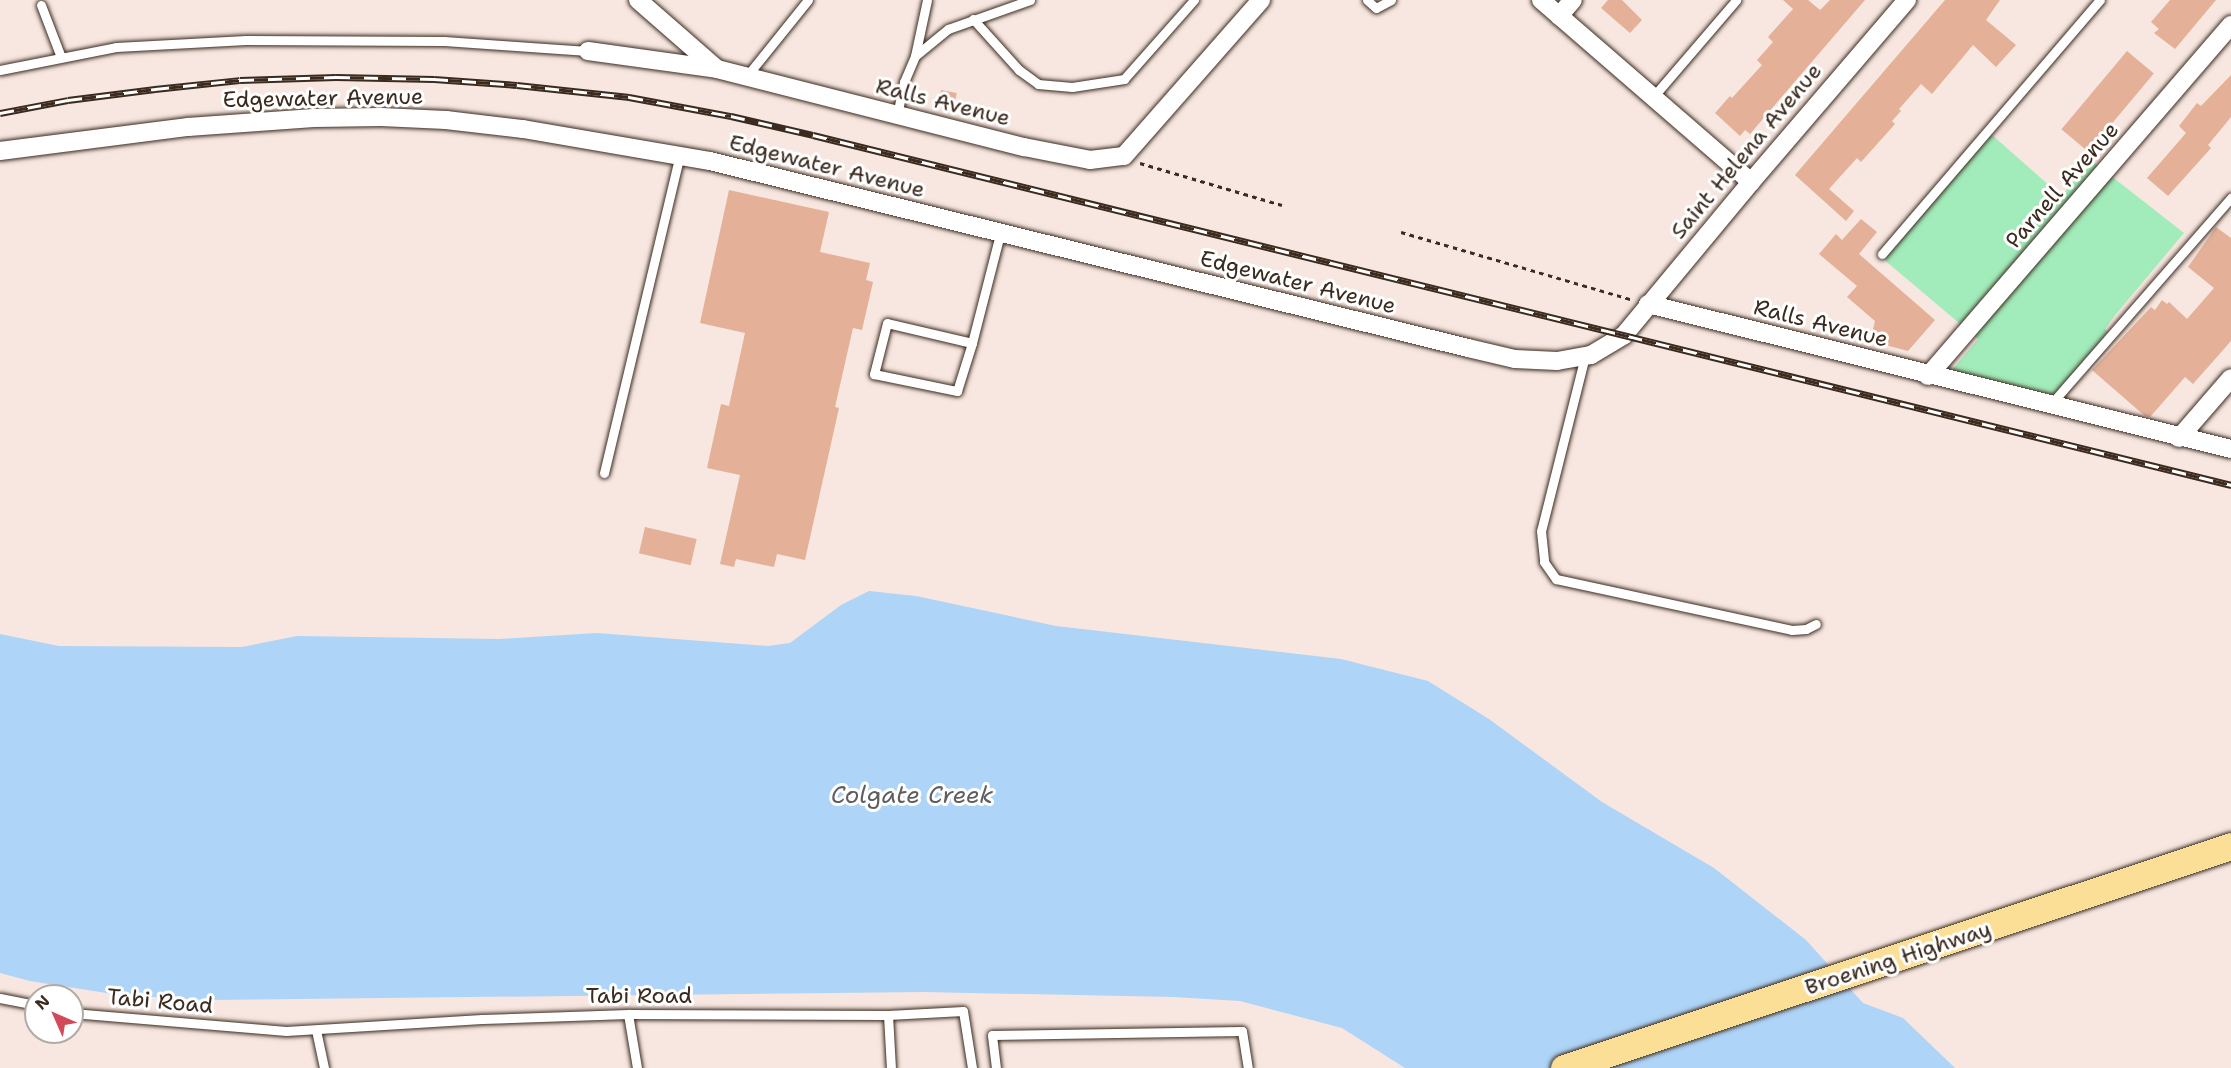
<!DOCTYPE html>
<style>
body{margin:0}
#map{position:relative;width:2231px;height:1068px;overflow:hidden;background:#f7e7e0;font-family:"Shantell Sans",sans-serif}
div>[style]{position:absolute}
.green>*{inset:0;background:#a2ebba}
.water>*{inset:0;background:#aed4f7}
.building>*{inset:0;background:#e4b097;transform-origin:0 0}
.path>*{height:3px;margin-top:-1.5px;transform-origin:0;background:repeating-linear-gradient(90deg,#3b2a1e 0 4.5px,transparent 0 9px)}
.roads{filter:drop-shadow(0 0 2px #3b2a1e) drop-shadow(0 0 2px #3b2a1e)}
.lane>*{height:9px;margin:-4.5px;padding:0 4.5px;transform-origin:4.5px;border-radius:4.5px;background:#fff}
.street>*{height:18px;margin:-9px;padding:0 9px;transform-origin:9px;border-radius:9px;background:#fff}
.primary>*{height:27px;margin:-13.5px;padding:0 13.5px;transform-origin:13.5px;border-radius:13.5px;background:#fbdf96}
.rail>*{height:7px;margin-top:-3.5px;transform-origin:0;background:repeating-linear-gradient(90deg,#fff 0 14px,#3b2a1e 0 28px);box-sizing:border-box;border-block:2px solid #3b2a1e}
span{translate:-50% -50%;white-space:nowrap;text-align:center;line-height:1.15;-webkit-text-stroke:6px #fff;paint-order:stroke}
.street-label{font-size:22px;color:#3b2a1e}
.water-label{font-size:24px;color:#5e5d5f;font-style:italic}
.north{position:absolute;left:24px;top:984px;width:60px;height:60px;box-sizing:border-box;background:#fff;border:2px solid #b1aaa5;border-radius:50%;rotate:315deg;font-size:16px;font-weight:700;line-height:24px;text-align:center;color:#3b2a1e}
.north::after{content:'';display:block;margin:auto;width:21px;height:27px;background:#d1495b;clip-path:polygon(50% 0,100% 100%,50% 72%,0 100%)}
</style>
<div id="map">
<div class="green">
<i style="clip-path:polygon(1991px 134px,2061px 196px,2092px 161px,2184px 233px,2116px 314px,2105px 329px,2109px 333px,2055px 396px,1952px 370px,1978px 339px,1882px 258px)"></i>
</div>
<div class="water">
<i style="clip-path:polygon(869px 591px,916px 596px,1056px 626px,1341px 659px,1428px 681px,1489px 719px,1602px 802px,1714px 868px,1806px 940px,1863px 1003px,1903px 1018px,1955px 1068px,1405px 1068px,1342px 1028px,1240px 1001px,1174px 997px,923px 992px,207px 1000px,119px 995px,30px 981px,0 973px,0 634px,59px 646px,242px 647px,297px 636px,499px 639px,597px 633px,768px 646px,790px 643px,841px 605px)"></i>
</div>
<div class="building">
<i style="clip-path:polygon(1608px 0,1622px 0,1642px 20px,1630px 33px,1601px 8px)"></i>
<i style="clip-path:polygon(1783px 0,1808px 0,1820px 10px,1830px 0,1865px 0,1750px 134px,1745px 130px,1740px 136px,1715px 113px,1730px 96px,1732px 98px,1762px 65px,1757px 60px,1773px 42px,1768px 37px,1793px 9px)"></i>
<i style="clip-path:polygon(1945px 0,2000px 0,1986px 20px,2016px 45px,1996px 67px,1973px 45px,1932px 94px,1921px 84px,1899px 109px,1901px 111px,1892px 121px,1895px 124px,1861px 162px,1857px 158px,1829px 189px,1854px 211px,1846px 221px,1795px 175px)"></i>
<i style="clip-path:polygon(2170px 0,2216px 0,2175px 49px,2154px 33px,2159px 29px,2151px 22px)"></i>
<i style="left:2127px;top:51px;width:35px;height:102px;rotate:40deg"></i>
<i style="clip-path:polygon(2231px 75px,2231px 117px,2208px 145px,2211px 148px,2168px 196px,2147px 178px,2186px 133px,2179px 126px,2197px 103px,2201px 106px)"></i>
<i style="left:941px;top:90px;width:16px;height:15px;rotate:11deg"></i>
<i style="clip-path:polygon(729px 190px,829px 212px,820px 252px,870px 263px,866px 280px,873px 282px,862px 330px,853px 328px,835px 407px,839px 408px,805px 560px,777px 554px,774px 567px,736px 559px,734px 567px,720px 564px,740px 475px,707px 468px,721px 404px,729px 406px,745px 333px,700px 323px)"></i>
<i style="clip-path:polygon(1861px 219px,1877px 232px,1859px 254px,1935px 320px,1908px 351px,1870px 341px,1875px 321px,1847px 297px,1857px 286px,1819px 254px,1836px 234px,1842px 240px)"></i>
<i style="clip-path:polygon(2216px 227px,2231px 238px,2231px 341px,2193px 384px,2185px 377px,2150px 417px,2145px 416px,2092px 370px,2151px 307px,2155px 310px,2162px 300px,2167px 304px,2169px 302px,2187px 319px,2214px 288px,2188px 267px)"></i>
<i style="left:645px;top:527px;width:53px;height:27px;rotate:13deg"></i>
</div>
<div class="path">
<i style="left:1140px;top:163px;width:148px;rotate:16.5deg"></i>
<i style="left:1401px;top:232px;width:239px;rotate:16.3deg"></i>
</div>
<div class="roads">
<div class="lane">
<i style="left:1367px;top:0;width:12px;rotate:42deg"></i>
<i style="left:1376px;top:8px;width:17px;rotate:-28deg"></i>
<i style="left:41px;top:5px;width:56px;rotate:69deg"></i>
<i style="left:973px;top:19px;width:69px;rotate:48deg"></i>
<i style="left:1019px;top:70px;width:24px;rotate:36deg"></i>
<i style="left:1038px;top:84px;width:34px;rotate:5deg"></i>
<i style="left:1072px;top:87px;width:53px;rotate:-8.7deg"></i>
<i style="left:1124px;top:79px;width:106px;rotate:-48.5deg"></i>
<i style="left:915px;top:56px;width:57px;rotate:-77.9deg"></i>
<i style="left:0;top:70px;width:118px;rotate:-11.2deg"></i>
<i style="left:116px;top:47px;width:130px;rotate:-3.1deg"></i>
<i style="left:246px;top:40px;width:198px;rotate:0.3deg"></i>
<i style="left:444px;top:41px;width:144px;rotate:4deg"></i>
<i style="left:746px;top:77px;width:99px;rotate:-51.2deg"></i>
<i style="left:1653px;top:97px;width:128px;rotate:-49.4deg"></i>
<i style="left:897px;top:115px;width:34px;rotate:-78deg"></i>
<i style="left:904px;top:82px;width:28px;rotate:-67deg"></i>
<i style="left:915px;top:56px;width:43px;rotate:-39.3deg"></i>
<i style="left:948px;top:29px;width:87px;rotate:-19.5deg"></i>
<i style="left:1882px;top:254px;width:335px;rotate:-49.4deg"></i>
<i style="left:972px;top:343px;width:87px;rotate:-166.8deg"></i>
<i style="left:887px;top:323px;width:53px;rotate:104.3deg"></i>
<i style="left:874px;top:374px;width:85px;rotate:11.6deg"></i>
<i style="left:957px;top:391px;width:50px;rotate:-72.6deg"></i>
<i style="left:972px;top:343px;width:113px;rotate:-75.6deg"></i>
<i style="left:1585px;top:356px;width:180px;rotate:104.1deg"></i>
<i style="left:1541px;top:531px;width:31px;rotate:84deg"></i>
<i style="left:1544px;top:562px;width:21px;rotate:55deg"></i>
<i style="left:1556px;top:579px;width:241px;rotate:12.2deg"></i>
<i style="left:1792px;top:630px;width:14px;rotate:-4deg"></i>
<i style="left:1806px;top:629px;width:11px;rotate:-27deg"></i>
<i style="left:2051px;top:404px;width:274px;rotate:-48.9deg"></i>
<i style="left:604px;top:473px;width:327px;rotate:-76.6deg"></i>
<i style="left:0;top:998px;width:37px;rotate:11deg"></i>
<i style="left:72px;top:1013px;width:215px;rotate:4.8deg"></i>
<i style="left:286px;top:1031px;width:196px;rotate:-3.5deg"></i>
<i style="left:482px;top:1019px;width:146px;rotate:-2deg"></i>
<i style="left:628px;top:1014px;width:260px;rotate:0.2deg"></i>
<i style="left:888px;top:1015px;width:75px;rotate:-3.1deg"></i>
<i style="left:963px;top:1011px;width:58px;rotate:81deg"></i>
<i style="left:628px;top:1014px;width:55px;rotate:80.5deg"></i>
<i style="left:888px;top:1015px;width:53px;rotate:86.8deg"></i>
<i style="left:316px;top:1030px;width:39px;rotate:78deg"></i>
<i style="left:996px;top:1068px;width:33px;rotate:-97deg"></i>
<i style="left:992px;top:1035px;width:250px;rotate:-0.9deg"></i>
<i style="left:1242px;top:1031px;width:37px;rotate:81deg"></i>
</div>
<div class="street">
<i style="left:638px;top:0;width:103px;rotate:41.1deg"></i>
<i style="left:1541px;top:0;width:278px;rotate:40.9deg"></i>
<i style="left:1559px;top:16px;width:21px;rotate:-49deg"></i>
<i style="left:588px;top:51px;width:130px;rotate:7.9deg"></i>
<i style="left:717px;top:69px;width:317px;rotate:14.3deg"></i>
<i style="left:1024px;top:147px;width:67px;rotate:11.1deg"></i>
<i style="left:1090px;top:160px;width:34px;rotate:-7deg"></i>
<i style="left:1124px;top:156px;width:208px;rotate:-48.7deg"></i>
<i style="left:0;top:151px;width:190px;rotate:-7.3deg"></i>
<i style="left:188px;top:127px;width:126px;rotate:-4.1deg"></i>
<i style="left:314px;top:118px;width:67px;rotate:-0.9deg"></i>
<i style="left:381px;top:117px;width:65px;rotate:2.6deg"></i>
<i style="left:446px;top:120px;width:78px;rotate:6.7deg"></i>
<i style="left:523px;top:129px;width:190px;rotate:9.7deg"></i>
<i style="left:710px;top:161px;width:781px;rotate:13.86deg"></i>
<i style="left:1468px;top:348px;width:48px;rotate:13.2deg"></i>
<i style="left:1515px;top:359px;width:42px;rotate:2.7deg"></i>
<i style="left:1557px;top:361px;width:35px;rotate:-10deg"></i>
<i style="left:1591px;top:355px;width:39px;rotate:-31deg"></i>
<i style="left:1624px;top:335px;width:199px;rotate:-50.3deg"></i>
<i style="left:1751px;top:182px;width:240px;rotate:-49.4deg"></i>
<i style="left:1648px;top:304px;width:601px;rotate:13.97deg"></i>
<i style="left:1928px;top:376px;width:464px;rotate:-49.2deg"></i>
<i style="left:2179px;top:438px;width:79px;rotate:-49.1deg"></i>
</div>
<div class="primary">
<i style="left:1564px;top:1068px;width:703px;rotate:-18.41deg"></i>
</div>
</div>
<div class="rail">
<i style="left:0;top:113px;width:69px;rotate:-10.8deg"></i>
<i style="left:68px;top:100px;width:88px;rotate:-7.2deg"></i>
<i style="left:155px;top:89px;width:85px;rotate:-6deg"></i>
<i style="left:240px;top:80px;width:96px;rotate:-1.8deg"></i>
<i style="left:336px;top:77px;width:98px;rotate:1.2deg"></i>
<i style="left:434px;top:79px;width:83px;rotate:4.1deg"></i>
<i style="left:517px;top:85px;width:113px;rotate:6.1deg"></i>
<i style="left:629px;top:97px;width:104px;rotate:10.6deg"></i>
<i style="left:731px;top:116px;width:84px;rotate:13deg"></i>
<i style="left:813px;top:135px;width:1461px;rotate:13.86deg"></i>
</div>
<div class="street-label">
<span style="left:323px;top:98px;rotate:-1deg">Edgewater Avenue</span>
<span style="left:943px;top:102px;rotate:14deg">Ralls Avenue</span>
<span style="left:1746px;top:151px;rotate:-50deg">Saint Helena Avenue</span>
<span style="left:827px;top:166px;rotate:14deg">Edgewater Avenue</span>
<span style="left:2062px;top:185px;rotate:-49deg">Parnell Avenue</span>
<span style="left:1298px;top:282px;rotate:14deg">Edgewater Avenue</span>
<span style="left:1821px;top:323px;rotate:14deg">Ralls Avenue</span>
<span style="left:1898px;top:958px;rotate:-18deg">Broening Highway</span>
<span style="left:639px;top:996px">Tabi Road</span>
<span style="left:160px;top:1001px;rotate:5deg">Tabi Road</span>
</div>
<div class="water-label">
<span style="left:912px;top:796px">Colgate Creek</span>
</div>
<div class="north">N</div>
</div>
